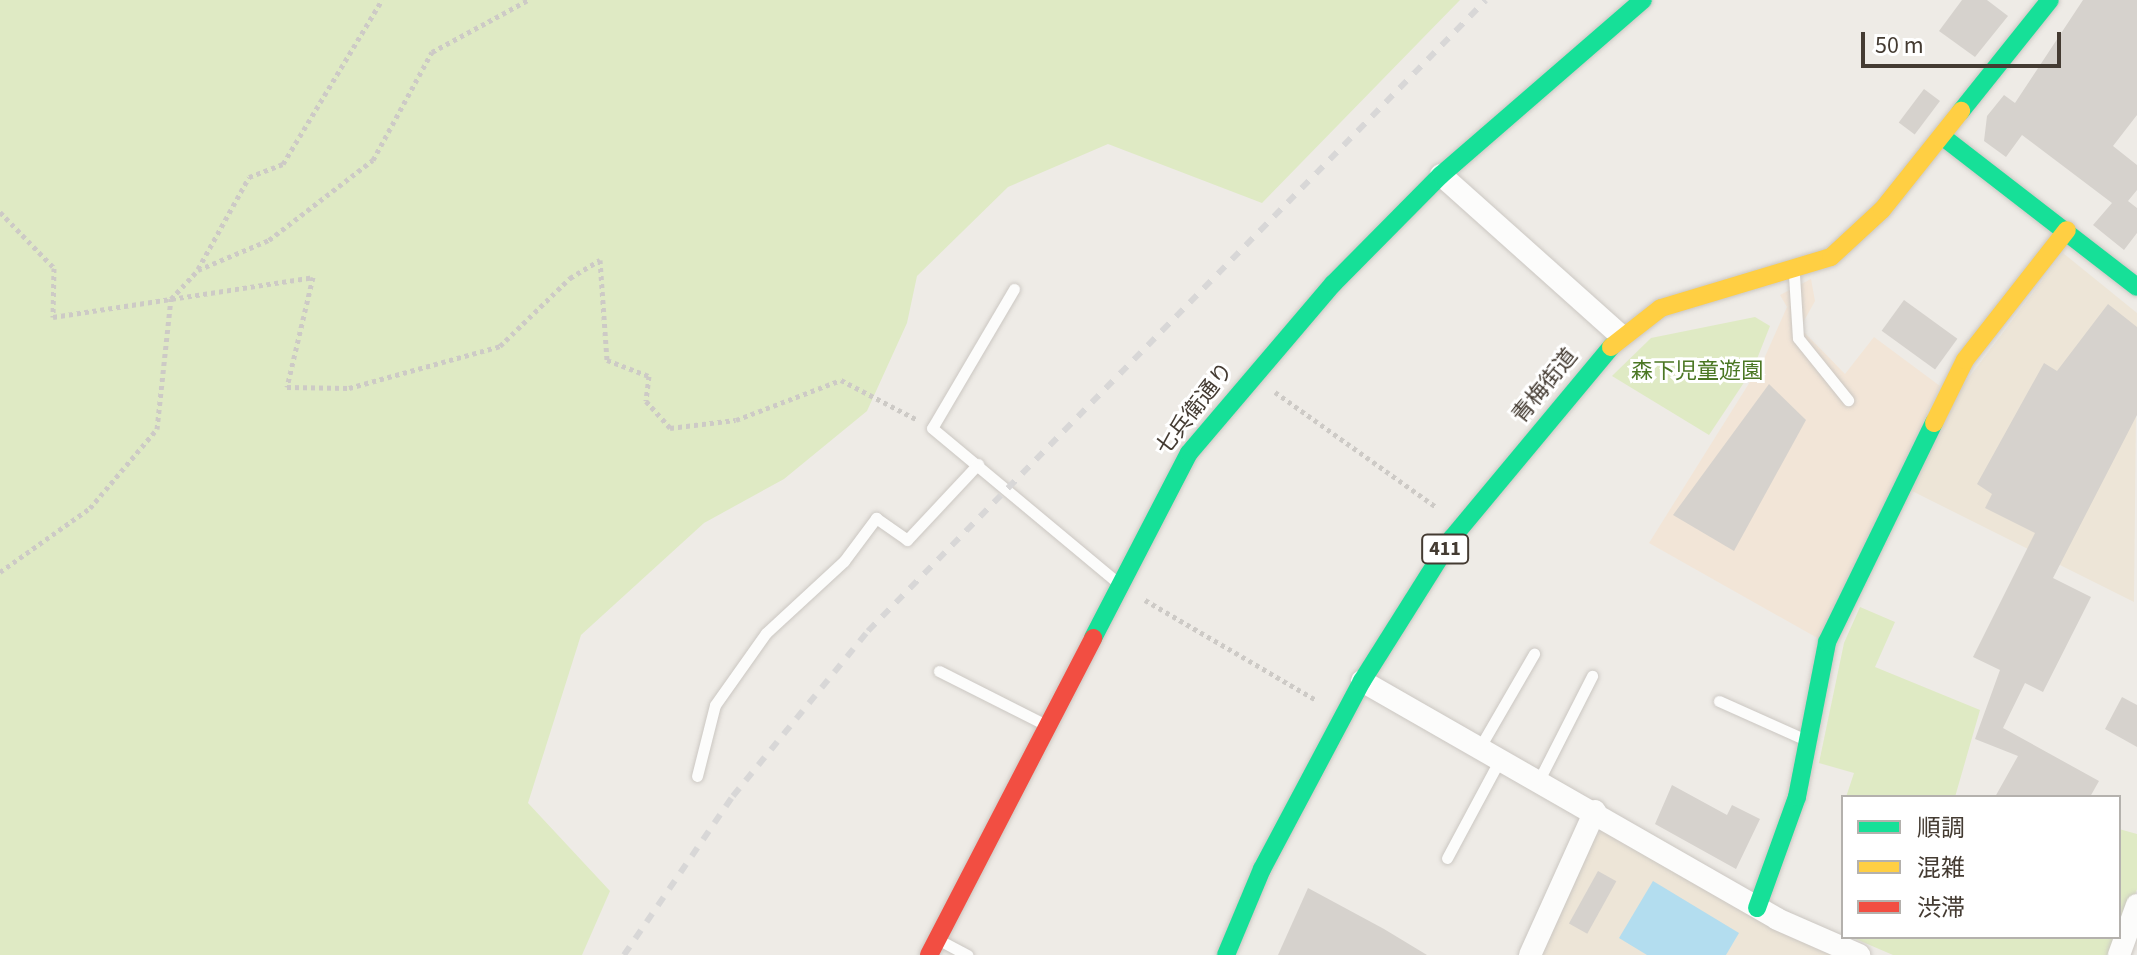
<!DOCTYPE html>
<meta charset="utf-8">
<style>
body{margin:0}
#map{position:relative;width:2137px;height:955px;overflow:hidden;background:#eeebe6;font-family:"Source Sans 3","Noto Sans JP",sans-serif}
div>[style]{position:absolute}
.commercial>*{inset:0;background:#f2e5d7}
.education>*{inset:0;background:#ede5d7}
.green>*{inset:0;background:#dfeac4}
.water>*{inset:0;background:#b3ddef}
.building>*{inset:0;background:#d6d2cd;transform-origin:0 0}
.path>*{height:5px;margin-top:-2.5px;transform-origin:0;background:repeating-linear-gradient(90deg,#cdcac6 0 4px,transparent 0 8px)}
.roads{filter:drop-shadow(0 0 2px #cbc7c2) drop-shadow(0 0 2px #cbc7c2)}
.lane>*{height:11px;margin:-5.5px;padding:0 5.5px;transform-origin:5.5px;border-radius:5.5px;background:#fcfcfb}
.street>*{height:22px;margin:-11px;padding:0 11px;transform-origin:11px;border-radius:11px;background:#fcfcfb}
.fast>*{height:18px;margin:-9px;padding:0 9px;transform-origin:9px;border-radius:9px;background:#16e098}
.slow>*{height:18px;margin:-9px;padding:0 9px;transform-origin:9px;border-radius:9px;background:#ffcf43}
.jam>*{height:18px;margin:-9px;padding:0 9px;transform-origin:9px;border-radius:9px;background:#f24e42}
.rail>*{height:6px;margin-top:-3px;transform-origin:0;background:repeating-linear-gradient(90deg,#d8d7d7 0 10px,transparent 0 20px)}
span{translate:-50% -50%;white-space:nowrap;text-align:center;line-height:1.15;-webkit-text-stroke:6px #fff;paint-order:stroke}
.shield-label span{padding:2px 6px;background:#fff;border:2px solid;border-radius:6px;-webkit-text-stroke-width:0}
.shield-label{font-size:20px;color:#443b32;font-weight:700}
.park-label{font-size:22px;color:#4b7724}
.street-label{font-size:22px;color:#443b32}
.legend{position:absolute;left:1841px;top:795px;width:280px;height:144px;box-sizing:border-box;background:#fff;border:2px solid #b4b1ad;margin:0;padding:10px 14px;list-style:none;font-size:24px;color:#443b32}
.legend li{display:flex;align-items:center;gap:16px;height:40px}
.legend b{width:40px;border:2px solid #b4b1ad}
.scale{position:absolute;left:1861px;top:32px;width:200px;height:36px;box-sizing:border-box;border:4px solid #443b32;border-top:0;padding-left:10px;font-size:24px;line-height:28px;white-space:nowrap;color:#443b32;-webkit-text-stroke:6px #fff;paint-order:stroke}
</style>
<div id="map">
<div class="commercial">
<i style="clip-path:polygon(1811px 279px,1815px 301px,1800px 328px,1845px 374px,1874px 337px,1940px 386px,1821px 640px,1649px 543px,1763px 361px,1787px 307px,1780px 295px)"></i>
</div>
<div class="education">
<i style="clip-path:polygon(2063px 253px,2137px 313px,2134px 602px,1910px 490px,1958px 392px)"></i>
<i style="clip-path:polygon(1606px 829px,1837px 955px,1538px 955px,1592px 838px)"></i>
</div>
<div class="green">
<i style="clip-path:polygon(0 0,1460px 0,1262px 203px,1108px 144px,1008px 187px,917px 276px,907px 323px,867px 411px,784px 479px,704px 523px,581px 635px,528px 803px,610px 891px,582px 955px,0 955px)"></i>
<i style="clip-path:polygon(1755px 317px,1770px 326px,1753px 369px,1709px 435px,1612px 376px,1651px 338px)"></i>
<i style="clip-path:polygon(1860px 607px,1895px 622px,1875px 667px,1980px 710px,1955px 797px,1846px 797px,1854px 773px,1819px 763px,1844px 643px)"></i>
<i style="clip-path:polygon(2119px 829px,2137px 834px,2137px 889px,2114px 955px,1893px 955px,1851px 937px,2119px 937px)"></i>
</div>
<div class="water">
<i style="clip-path:polygon(1653px 881px,1739px 933px,1726px 955px,1647px 955px,1619px 938px)"></i>
</div>
<div class="building">
<i style="clip-path:polygon(1962px 0,1987px 0,2008px 16px,1975px 57px,1939px 31px)"></i>
<i style="clip-path:polygon(2083px 0,2137px 0,2137px 115px,2113px 146px,2137px 165px,2137px 190px,2128px 201px,2137px 208px,2137px 233px,2124px 250px,2093px 225px,2112px 203px,2022px 135px,2006px 157px,1984px 141px,1987px 116px,2004px 95px,2015px 103px)"></i>
<i style="left:1924px;top:89px;width:20px;height:42px;rotate:37deg"></i>
<i style="left:1904px;top:300px;width:66px;height:38px;rotate:36deg"></i>
<i style="clip-path:polygon(2108px 304px,2137px 327px,2137px 415px,2053px 578px,2091px 597px,2043px 692px,2025px 683px,2003px 728px,2099px 781px,2090px 797px,1995px 797px,2018px 756px,1975px 739px,2000px 670px,1973px 657px,2035px 533px,1985px 508px,1992px 494px,1977px 484px,2044px 363px,2057px 371px)"></i>
<i style="clip-path:polygon(1769px 384px,1806px 420px,1734px 551px,1673px 515px)"></i>
<i style="clip-path:polygon(2122px 697px,2137px 705px,2137px 747px,2105px 729px)"></i>
<i style="clip-path:polygon(1672px 785px,1727px 815px,1732px 805px,1760px 819px,1736px 869px,1655px 824px)"></i>
<i style="left:1598px;top:871px;width:21px;height:60px;rotate:29deg"></i>
<i style="clip-path:polygon(1308px 888px,1384px 929px,1427px 955px,1278px 955px)"></i>
</div>
<div class="path">
<i style="left:0;top:212px;width:78px;rotate:46deg"></i>
<i style="left:54px;top:268px;width:49px;rotate:91.2deg"></i>
<i style="left:53px;top:317px;width:263px;rotate:-8.7deg"></i>
<i style="left:313px;top:277px;width:113px;rotate:103.3deg"></i>
<i style="left:287px;top:387px;width:62px;rotate:0.9deg"></i>
<i style="left:349px;top:388px;width:157px;rotate:-15.5deg"></i>
<i style="left:500px;top:346px;width:98px;rotate:-44.2deg"></i>
<i style="left:570px;top:278px;width:35px;rotate:-31deg"></i>
<i style="left:600px;top:260px;width:100px;rotate:86deg"></i>
<i style="left:607px;top:360px;width:45px;rotate:20.9deg"></i>
<i style="left:649px;top:376px;width:25px;rotate:97deg"></i>
<i style="left:646px;top:401px;width:36px;rotate:48deg"></i>
<i style="left:670px;top:428px;width:66px;rotate:-6.9deg"></i>
<i style="left:736px;top:420px;width:112px;rotate:-20.9deg"></i>
<i style="left:841px;top:380px;width:87px;rotate:27.5deg"></i>
<i style="left:198px;top:269px;width:105px;rotate:-61deg"></i>
<i style="left:249px;top:177px;width:36px;rotate:-21deg"></i>
<i style="left:283px;top:164px;width:192px;rotate:-58.9deg"></i>
<i style="left:1275px;top:392px;width:198px;rotate:35.5deg"></i>
<i style="left:0;top:572px;width:110px;rotate:-35.4deg"></i>
<i style="left:90px;top:508px;width:104px;rotate:-49.7deg"></i>
<i style="left:157px;top:429px;width:131px;rotate:-83.9deg"></i>
<i style="left:171px;top:299px;width:40px;rotate:-47deg"></i>
<i style="left:198px;top:270px;width:77px;rotate:-22.9deg"></i>
<i style="left:269px;top:240px;width:131px;rotate:-37.6deg"></i>
<i style="left:373px;top:160px;width:123px;rotate:-61.4deg"></i>
<i style="left:432px;top:52px;width:109px;rotate:-28.4deg"></i>
<i style="left:1145px;top:600px;width:198px;rotate:30.3deg"></i>
</div>
<div class="roads">
<div class="lane">
<i style="left:1794px;top:275px;width:63px;rotate:86.4deg"></i>
<i style="left:1798px;top:338px;width:80px;rotate:51.1deg"></i>
<i style="left:1014px;top:289px;width:161px;rotate:120.5deg"></i>
<i style="left:932px;top:428px;width:241px;rotate:39.8deg"></i>
<i style="left:939px;top:671px;width:118px;rotate:26.8deg"></i>
<i style="left:1719px;top:701px;width:93px;rotate:24.1deg"></i>
<i style="left:1480px;top:747px;width:108px;rotate:-59.9deg"></i>
<i style="left:697px;top:776px;width:73px;rotate:-75.8deg"></i>
<i style="left:715px;top:705px;width:88px;rotate:-54.7deg"></i>
<i style="left:766px;top:633px;width:106px;rotate:-42.7deg"></i>
<i style="left:844px;top:561px;width:54px;rotate:-53.3deg"></i>
<i style="left:876px;top:518px;width:38px;rotate:35deg"></i>
<i style="left:907px;top:540px;width:104px;rotate:-46.9deg"></i>
<i style="left:1539px;top:780px;width:117px;rotate:-63deg"></i>
<i style="left:1447px;top:858px;width:112px;rotate:-61.8deg"></i>
<i style="left:941px;top:941px;width:30px;rotate:28deg"></i>
</div>
<div class="street">
<i style="left:1441px;top:175px;width:240px;rotate:41.8deg"></i>
<i style="left:1362px;top:681px;width:478px;rotate:29.8deg"></i>
<i style="left:1777px;top:919px;width:90px;rotate:23.7deg"></i>
<i style="left:1530px;top:955px;width:158px;rotate:-65.7deg"></i>
<i style="left:2119px;top:955px;width:53px;rotate:-70.2deg"></i>
</div>
<div class="fast">
<i style="left:1961px;top:111px;width:142px;rotate:-51.3deg"></i>
<i style="left:1943px;top:137px;width:245px;rotate:37.7deg"></i>
<i style="left:1093px;top:638px;width:208px;rotate:-62.6deg"></i>
<i style="left:1189px;top:453px;width:222px;rotate:-49.6deg"></i>
<i style="left:1333px;top:284px;width:153px;rotate:-45.3deg"></i>
<i style="left:1441px;top:175px;width:267px;rotate:-40.9deg"></i>
<i style="left:1757px;top:908px;width:118px;rotate:-70.2deg"></i>
<i style="left:1797px;top:797px;width:158px;rotate:-79deg"></i>
<i style="left:1827px;top:642px;width:244px;rotate:-64deg"></i>
<i style="left:1226px;top:955px;width:93px;rotate:-67.3deg"></i>
<i style="left:1262px;top:869px;width:213px;rotate:-62deg"></i>
<i style="left:1362px;top:681px;width:169px;rotate:-57.8deg"></i>
<i style="left:1452px;top:538px;width:249px;rotate:-50.2deg"></i>
</div>
<div class="slow">
<i style="left:1611px;top:347px;width:63px;rotate:-38deg"></i>
<i style="left:1661px;top:308px;width:177px;rotate:-16.7deg"></i>
<i style="left:1831px;top:257px;width:69px;rotate:-42.7deg"></i>
<i style="left:1882px;top:210px;width:127px;rotate:-51.4deg"></i>
<i style="left:1934px;top:423px;width:70px;rotate:-63.8deg"></i>
<i style="left:1965px;top:360px;width:165px;rotate:-51.9deg"></i>
</div>
<div class="jam">
<i style="left:929px;top:955px;width:357px;rotate:-62.6deg"></i>
</div>
</div>
<div class="rail">
<i style="left:624px;top:955px;width:193px;rotate:-55.6deg"></i>
<i style="left:733px;top:796px;width:213px;rotate:-50.7deg"></i>
<i style="left:868px;top:631px;width:883px;rotate:-45.6deg"></i>
</div>
<div class="shield-label">
<span style="left:1445px;top:549px">411</span>
</div>
<div class="park-label">
<span style="left:1697px;top:372px">森下児童遊園</span>
</div>
<div class="street-label">
<span style="left:1545px;top:386px;rotate:-51deg">青梅街道</span>
<span style="left:1195px;top:409px;rotate:-52deg">七兵衛通り</span>
</div>
<ul class="legend">
<li><b style="height:10px;background:#16e098"></b>順調</li>
<li><b style="height:10px;background:#ffcf43"></b>混雑</li>
<li><b style="height:10px;background:#f24e42"></b>渋滞</li>
</ul>
<div class="scale">50 m</div>
</div>
